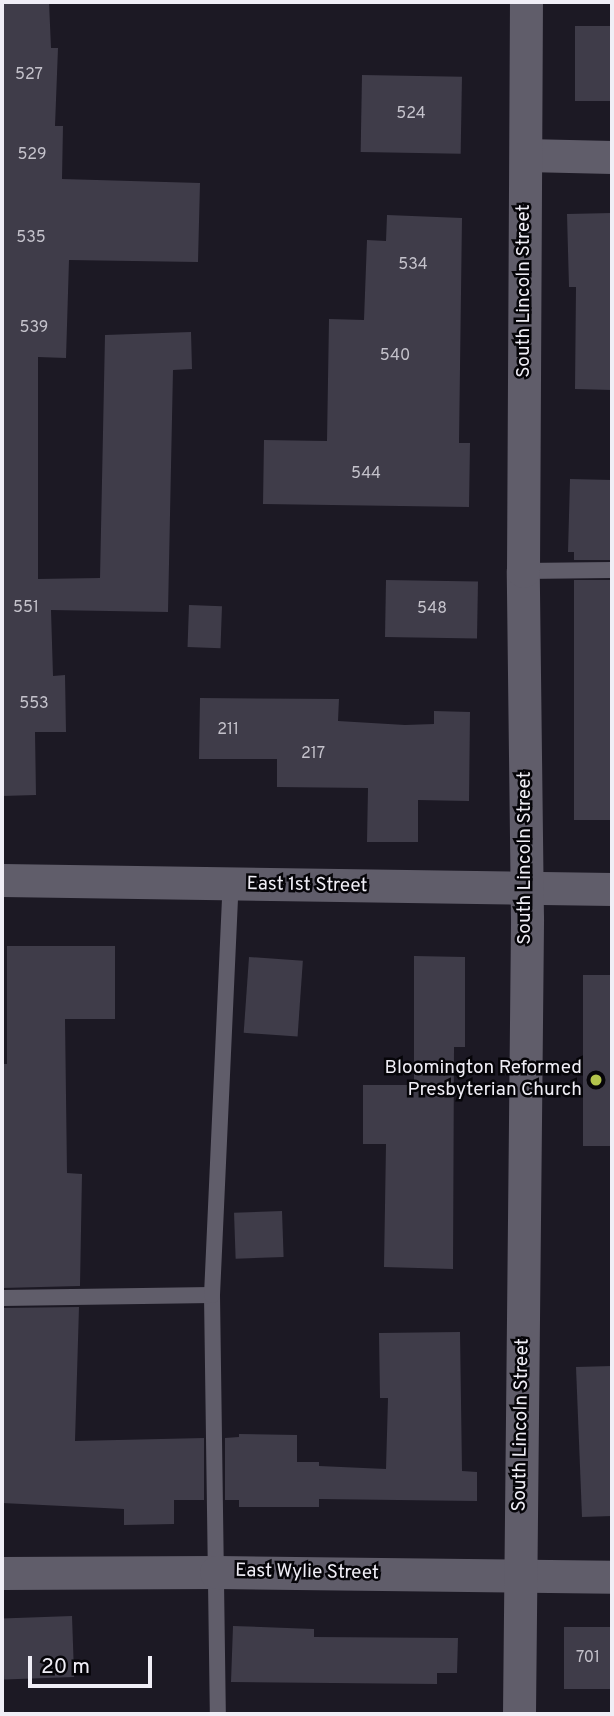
<!DOCTYPE html>
<style>
body{margin:0}
#map{position:relative;width:614px;height:1716px;overflow:hidden;background:#1c1924;font-family:Overpass,sans-serif}
div>[style]{position:absolute}
.building>*{inset:0;background:#3f3c49;transform-origin:0 0}
.lane>*{height:16px;margin:-8px;padding:0 8px;transform-origin:8px;border-radius:8px;background:#605d6a}
.street>*{height:33px;margin:-16.5px;padding:0 16.5px;transform-origin:16.5px;border-radius:16.5px;background:#605d6a}
.dots>*{width:19px;height:19px;translate:-50% -50%;box-sizing:border-box;border:4px solid #060509;border-radius:50%}
span{translate:-50% -50%;white-space:nowrap;text-align:center;line-height:1.15;-webkit-text-stroke:5px #060509;paint-order:stroke}
.number-label{font-size:16px;color:#c4c2cb}
.number-label span{-webkit-text-stroke-width:0}
.street-label{font-size:19px;color:#f0eef6}
.poi-label{font-size:19px;color:#f0eef6}
.right{translate:-100% -50%;text-align:right}
.frame{position:absolute;inset:0;border:4px solid #f0eef6;pointer-events:none}
.scale{position:absolute;left:28px;top:1656px;width:124px;height:32px;box-sizing:border-box;border:4px solid #f0eef6;border-top:0;padding-left:9px;font-size:21px;line-height:24px;white-space:nowrap;color:#f0eef6;-webkit-text-stroke:5px #060509;paint-order:stroke}
</style>
<div id="map">
<div class="building">
<i style="clip-path:polygon(2px 2px,49px 2px,51px 48px,58px 48px,55px 126px,63px 126px,62px 179px,200px 183px,198px 262px,69px 260px,66px 358px,38px 357px,38px 579px,100px 578px,105px 335px,191px 332px,192px 369px,173px 370px,168px 612px,51px 610px,53px 676px,65px 675px,66px 732px,35px 732px,36px 795px,2px 796px)"></i>
<i style="left:612px;top:26px;width:75px;height:37px;rotate:90deg"></i>
<i style="left:362px;top:75px;width:100px;height:77px;rotate:1deg"></i>
<i style="clip-path:polygon(612px 213px,612px 390px,575px 389px,576px 287px,569px 287px,567px 214px)"></i>
<i style="clip-path:polygon(387px 215px,462px 218px,459px 443px,470px 443px,469px 507px,263px 504px,264px 440px,327px 441px,329px 319px,364px 320px,367px 240px,386px 241px)"></i>
<i style="clip-path:polygon(570px 479px,612px 480px,612px 560px,574px 560px,574px 552px,568px 552px)"></i>
<i style="left:386px;top:580px;width:92px;height:57px;rotate:1deg"></i>
<i style="left:612px;top:580px;width:240px;height:38px;rotate:90deg"></i>
<i style="left:189px;top:605px;width:33px;height:42px;rotate:2deg"></i>
<i style="clip-path:polygon(200px 698px,339px 699px,338px 721px,405px 725px,434px 724px,434px 711px,470px 712px,469px 801px,418px 800px,418px 842px,367px 842px,368px 788px,277px 787px,277px 759px,199px 759px)"></i>
<i style="clip-path:polygon(7px 946px,115px 946px,115px 1019px,65px 1019px,67px 1173px,82px 1174px,80px 1286px,2px 1288px,2px 1064px,7px 1064px)"></i>
<i style="clip-path:polygon(414px 956px,465px 957px,465px 1047px,454px 1047px,453px 1269px,384px 1267px,386px 1144px,363px 1144px,363px 1085px,414px 1085px)"></i>
<i style="left:249px;top:957px;width:54px;height:76px;rotate:4deg"></i>
<i style="left:583px;top:975px;width:29px;height:171px"></i>
<i style="left:282px;top:1211px;width:46px;height:48px;rotate:88deg"></i>
<i style="clip-path:polygon(79px 1307px,75px 1441px,204px 1438px,204px 1500px,174px 1500px,174px 1524px,124px 1525px,124px 1509px,2px 1503px,2px 1308px)"></i>
<i style="clip-path:polygon(460px 1332px,462px 1471px,477px 1472px,477px 1501px,319px 1499px,319px 1507px,239px 1507px,239px 1500px,225px 1500px,225px 1438px,239px 1437px,239px 1434px,297px 1435px,297px 1462px,319px 1462px,319px 1466px,386px 1469px,388px 1398px,380px 1398px,379px 1333px)"></i>
<i style="clip-path:polygon(612px 1366px,612px 1516px,582px 1517px,576px 1367px)"></i>
<i style="left:72px;top:1616px;width:61px;height:70px;rotate:88deg"></i>
<i style="clip-path:polygon(233px 1626px,314px 1629px,314px 1637px,458px 1638px,457px 1673px,437px 1673px,437px 1684px,231px 1682px)"></i>
<i style="left:564px;top:1627px;width:48px;height:62px"></i>
</div>
<div class="lane">
<i style="left:523px;top:571px;width:89px;rotate:-0.6deg"></i>
<i style="left:212px;top:1295px;width:419px;rotate:89.2deg"></i>
<i style="left:2px;top:1298px;width:210px;rotate:-0.8deg"></i>
<i style="left:212px;top:1295px;width:411px;rotate:-87.4deg"></i>
</div>
<div class="street">
<i style="left:526px;top:155px;width:86px;rotate:1.3deg"></i>
<i style="left:2px;top:880px;width:610px;rotate:0.85deg"></i>
<i style="left:2px;top:1573px;width:214px;rotate:-0.3deg"></i>
<i style="left:216px;top:1572px;width:396px;rotate:0.7deg"></i>
<i style="left:519px;top:1714px;width:795px;rotate:-89.42deg"></i>
<i style="left:527px;top:919px;width:348px;rotate:-90.7deg"></i>
<i style="left:523px;top:571px;width:569px;rotate:-89.7deg"></i>
</div>
<div class="dots">
<i style="left:596px;top:1080px;background:#b2c34c"></i>
</div>
<div class="number-label">
<span style="left:29px;top:75px">527</span>
<span style="left:411px;top:114px">524</span>
<span style="left:32px;top:155px">529</span>
<span style="left:31px;top:238px">535</span>
<span style="left:413px;top:265px">534</span>
<span style="left:34px;top:328px">539</span>
<span style="left:395px;top:356px">540</span>
<span style="left:366px;top:474px">544</span>
<span style="left:26px;top:608px">551</span>
<span style="left:432px;top:609px">548</span>
<span style="left:34px;top:704px">553</span>
<span style="left:228px;top:730px">211</span>
<span style="left:313px;top:754px">217</span>
<span style="left:588px;top:1658px">701</span>
</div>
<div class="street-label">
<span style="left:525px;top:291px;rotate:-90deg">South Lincoln Street</span>
<span style="left:526px;top:858px;rotate:-90deg">South Lincoln Street</span>
<span style="left:307px;top:886px;rotate:1deg">East 1st Street</span>
<span style="left:522px;top:1425px;rotate:-89deg">South Lincoln Street</span>
<span style="left:307px;top:1573px;rotate:1deg">East Wylie Street</span>
</div>
<div class="poi-label">
<span class="right" style="left:582px;top:1080px">Bloomington Reformed<br>Presbyterian Church</span>
</div>
<div class="frame"></div>
<div class="scale">20 m</div>
</div>
